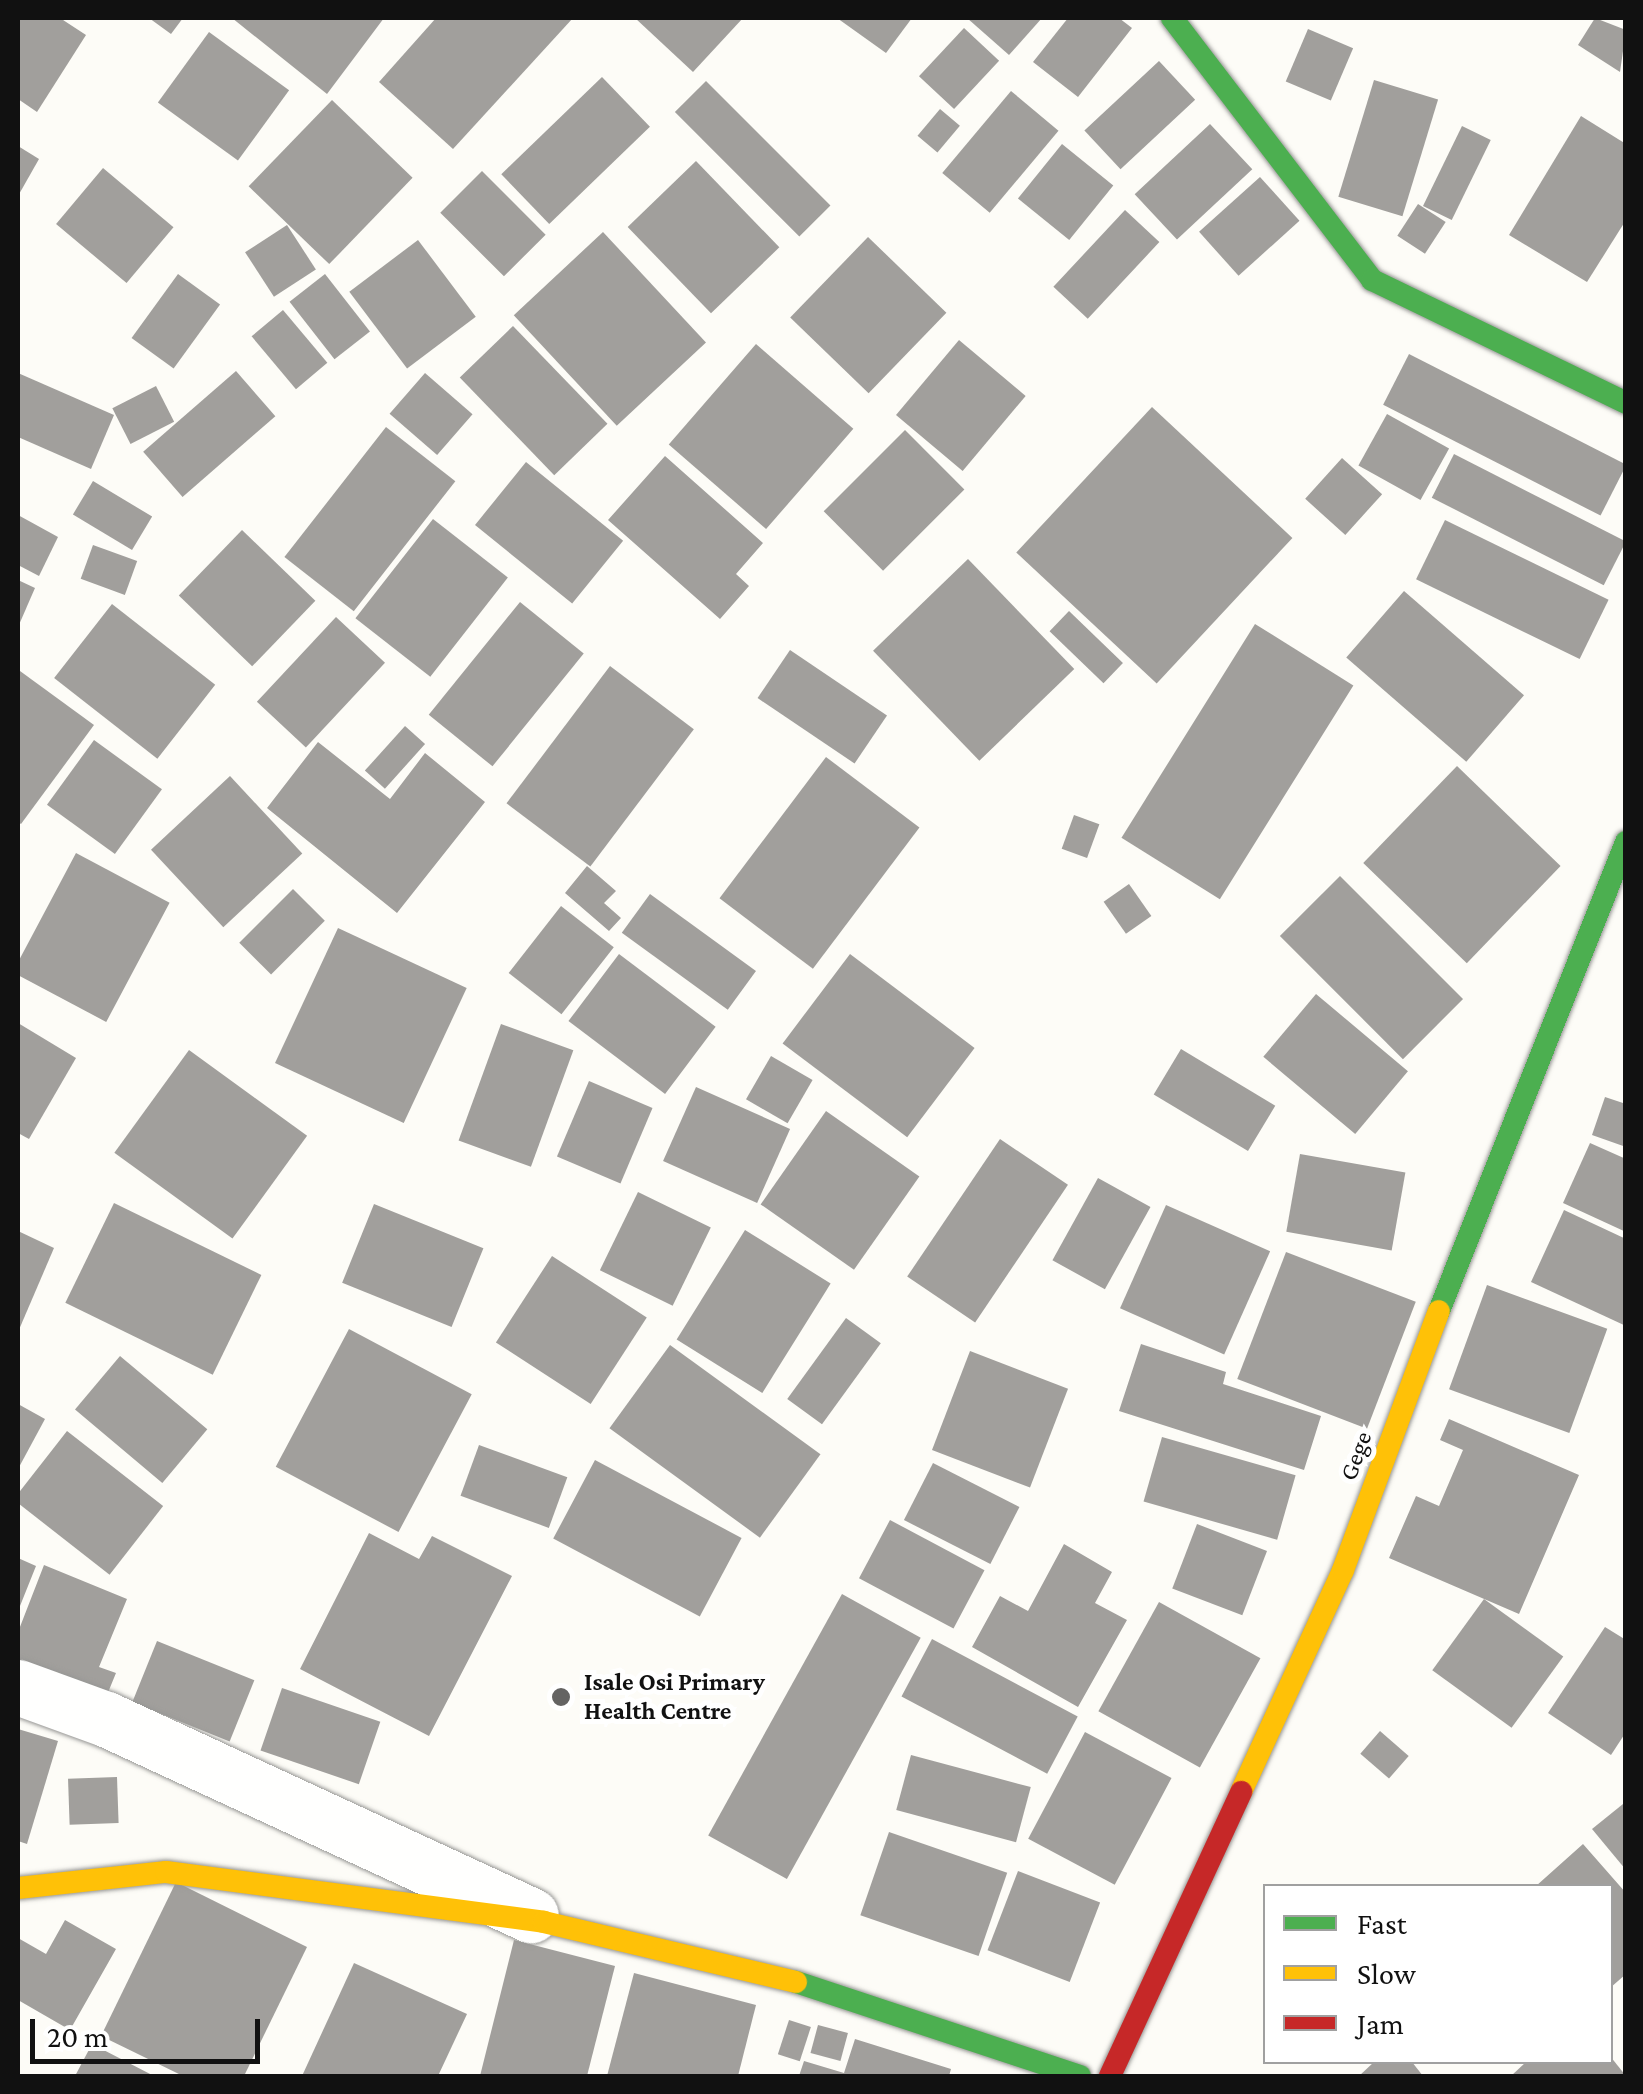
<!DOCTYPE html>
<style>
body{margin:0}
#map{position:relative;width:1643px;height:2094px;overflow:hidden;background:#fdfcf7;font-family:"Crimson Pro",serif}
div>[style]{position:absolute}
.building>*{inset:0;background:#a19f9c;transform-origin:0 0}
.roads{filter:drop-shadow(0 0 2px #979795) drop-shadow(0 0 2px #979795)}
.street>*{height:55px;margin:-27.5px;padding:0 27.5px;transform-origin:27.5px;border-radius:27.5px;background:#fffffe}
.fast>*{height:22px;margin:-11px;padding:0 11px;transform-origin:11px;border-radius:11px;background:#4caf50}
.slow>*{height:22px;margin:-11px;padding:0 11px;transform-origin:11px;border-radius:11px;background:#ffc107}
.jam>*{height:22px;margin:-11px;padding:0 11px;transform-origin:11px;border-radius:11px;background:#c62828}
.dots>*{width:28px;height:28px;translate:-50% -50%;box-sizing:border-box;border:5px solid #fff;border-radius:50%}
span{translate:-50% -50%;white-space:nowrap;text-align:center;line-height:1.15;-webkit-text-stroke:10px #fff;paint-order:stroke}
.street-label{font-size:25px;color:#111}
.poi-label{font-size:25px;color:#111;font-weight:700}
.left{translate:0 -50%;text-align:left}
.frame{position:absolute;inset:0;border:20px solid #111;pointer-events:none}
.legend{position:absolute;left:1263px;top:1884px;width:350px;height:180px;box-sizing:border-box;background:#fff;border:2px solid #a0a0a0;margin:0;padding:12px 18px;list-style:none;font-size:30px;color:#111}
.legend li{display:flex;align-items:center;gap:20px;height:50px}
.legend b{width:50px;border:2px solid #a0a0a0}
.scale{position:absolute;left:30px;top:2019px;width:230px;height:45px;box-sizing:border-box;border:5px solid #111;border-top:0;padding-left:12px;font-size:30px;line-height:35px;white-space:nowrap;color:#111;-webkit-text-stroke:8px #fff;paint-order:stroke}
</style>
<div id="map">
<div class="building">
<i style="clip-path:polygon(18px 18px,60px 18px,86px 35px,37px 112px,18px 99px)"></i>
<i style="clip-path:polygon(149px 18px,183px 18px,171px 34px)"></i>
<i style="clip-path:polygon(232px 18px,384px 18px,327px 94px)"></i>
<i style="clip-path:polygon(436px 18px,573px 18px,453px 149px,379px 82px)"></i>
<i style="clip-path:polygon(635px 18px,743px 18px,693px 72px)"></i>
<i style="clip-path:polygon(837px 18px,912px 18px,886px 53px)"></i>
<i style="clip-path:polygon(967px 18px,1042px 18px,1009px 55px)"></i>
<i style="clip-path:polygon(1068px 18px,1119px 18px,1132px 28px,1078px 97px,1033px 62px)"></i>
<i style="clip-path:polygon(1595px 18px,1626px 30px,1620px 72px,1578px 45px)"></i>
<i style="left:964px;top:28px;width:48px;height:66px;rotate:43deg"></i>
<i style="left:1308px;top:29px;width:49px;height:57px;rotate:23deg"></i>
<i style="left:209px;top:32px;width:99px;height:87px;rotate:36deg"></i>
<i style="left:1159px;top:61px;width:53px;height:102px;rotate:47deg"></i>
<i style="left:602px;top:77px;width:69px;height:140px;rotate:46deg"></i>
<i style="left:1374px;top:80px;width:67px;height:122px;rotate:17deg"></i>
<i style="left:706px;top:81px;width:176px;height:44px;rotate:45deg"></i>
<i style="left:1011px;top:91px;width:62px;height:107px;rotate:40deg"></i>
<i style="left:332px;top:100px;width:112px;height:120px;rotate:44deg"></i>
<i style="left:940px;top:109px;width:26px;height:35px;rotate:40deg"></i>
<i style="clip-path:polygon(1581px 116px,1626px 144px,1626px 220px,1587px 282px,1509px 235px)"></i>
<i style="left:1210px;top:124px;width:62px;height:103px;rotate:47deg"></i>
<i style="left:1462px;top:126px;width:32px;height:89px;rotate:26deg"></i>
<i style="left:1062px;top:144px;width:66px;height:70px;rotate:39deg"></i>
<i style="clip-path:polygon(18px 146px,39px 159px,18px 196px)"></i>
<i style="left:696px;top:161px;width:120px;height:95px;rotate:46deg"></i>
<i style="left:103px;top:168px;width:92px;height:73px;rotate:40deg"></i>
<i style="left:482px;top:171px;width:90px;height:59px;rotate:45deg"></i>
<i style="left:1260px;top:177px;width:59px;height:82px;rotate:48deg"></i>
<i style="left:1418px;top:204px;width:33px;height:38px;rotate:33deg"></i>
<i style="left:1125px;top:210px;width:47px;height:105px;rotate:43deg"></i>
<i style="left:287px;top:225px;width:53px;height:50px;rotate:57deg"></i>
<i style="left:603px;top:232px;width:151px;height:122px;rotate:47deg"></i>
<i style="left:868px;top:237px;width:109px;height:112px;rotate:44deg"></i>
<i style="left:418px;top:240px;width:96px;height:86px;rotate:53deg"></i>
<i style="left:178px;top:274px;width:52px;height:79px;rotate:36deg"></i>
<i style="left:325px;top:274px;width:73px;height:45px;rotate:52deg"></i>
<i style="left:283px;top:310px;width:69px;height:41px;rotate:50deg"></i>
<i style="left:513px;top:326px;width:136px;height:74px;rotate:46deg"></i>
<i style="left:959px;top:340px;width:87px;height:98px;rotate:40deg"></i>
<i style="left:756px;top:344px;width:129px;height:133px;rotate:41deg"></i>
<i style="left:1409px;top:354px;width:244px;height:57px;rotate:27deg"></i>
<i style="left:236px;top:371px;width:60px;height:123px;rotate:49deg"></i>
<i style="clip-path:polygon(18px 373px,114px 415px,91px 469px,18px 437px)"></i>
<i style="left:425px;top:373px;width:63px;height:54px;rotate:41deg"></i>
<i style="left:156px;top:386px;width:40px;height:49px;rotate:63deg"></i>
<i style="left:1152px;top:407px;width:192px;height:199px;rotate:43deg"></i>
<i style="left:1387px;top:414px;width:71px;height:59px;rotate:29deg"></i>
<i style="left:386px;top:427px;width:88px;height:165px;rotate:38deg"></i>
<i style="left:905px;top:430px;width:84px;height:115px;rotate:45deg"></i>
<i style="left:1454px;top:454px;width:193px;height:49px;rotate:27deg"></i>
<i style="clip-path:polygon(665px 456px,763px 543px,736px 574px,749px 586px,720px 619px,608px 520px)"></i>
<i style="left:1342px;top:458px;width:54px;height:55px;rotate:42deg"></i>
<i style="left:526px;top:462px;width:125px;height:81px;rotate:39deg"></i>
<i style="left:93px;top:481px;width:69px;height:39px;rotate:31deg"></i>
<i style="clip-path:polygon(18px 515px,58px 537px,39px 576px,18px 565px)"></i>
<i style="left:433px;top:519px;width:95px;height:126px;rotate:38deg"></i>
<i style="left:1445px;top:520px;width:182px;height:66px;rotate:26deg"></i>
<i style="left:242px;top:530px;width:102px;height:91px;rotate:44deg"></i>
<i style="left:93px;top:545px;width:47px;height:36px;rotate:20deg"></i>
<i style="left:968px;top:559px;width:153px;height:132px;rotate:46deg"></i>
<i style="clip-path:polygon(18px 580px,35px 588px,18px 627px)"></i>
<i style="left:1404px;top:591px;width:159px;height:88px;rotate:41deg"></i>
<i style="left:520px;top:602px;width:82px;height:145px;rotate:39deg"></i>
<i style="left:112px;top:604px;width:131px;height:94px;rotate:38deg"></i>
<i style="left:1069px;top:611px;width:75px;height:28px;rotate:44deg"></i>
<i style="left:336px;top:617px;width:67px;height:116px;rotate:43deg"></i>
<i style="left:1255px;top:624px;width:116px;height:252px;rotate:32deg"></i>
<i style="left:790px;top:650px;width:117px;height:58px;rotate:34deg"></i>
<i style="left:610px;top:666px;width:105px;height:172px;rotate:37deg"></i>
<i style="clip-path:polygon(20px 671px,94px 725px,21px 824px,18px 822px)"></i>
<i style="left:405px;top:726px;width:27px;height:60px;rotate:42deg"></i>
<i style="left:94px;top:740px;width:84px;height:80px;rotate:36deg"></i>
<i style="clip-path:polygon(318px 742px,390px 799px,425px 753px,485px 802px,397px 913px,267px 808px)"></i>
<i style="left:826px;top:757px;width:117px;height:177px;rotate:37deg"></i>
<i style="left:1457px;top:766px;width:144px;height:135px;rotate:44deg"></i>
<i style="left:230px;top:776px;width:106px;height:108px;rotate:47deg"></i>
<i style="left:1074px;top:815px;width:27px;height:36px;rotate:20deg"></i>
<i style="left:76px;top:853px;width:106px;height:135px;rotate:28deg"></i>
<i style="clip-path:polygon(587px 866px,616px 891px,604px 903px,621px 918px,609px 931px,565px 893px)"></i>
<i style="left:1340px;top:876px;width:174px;height:85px;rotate:45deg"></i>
<i style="left:1129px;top:884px;width:39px;height:31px;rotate:55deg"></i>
<i style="left:293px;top:889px;width:45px;height:76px;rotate:45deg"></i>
<i style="left:650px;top:894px;width:131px;height:48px;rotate:36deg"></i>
<i style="left:561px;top:906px;width:67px;height:85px;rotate:38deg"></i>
<i style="left:338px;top:928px;width:142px;height:149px;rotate:25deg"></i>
<i style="left:619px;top:954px;width:121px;height:84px;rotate:37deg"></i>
<i style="left:850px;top:954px;width:156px;height:112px;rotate:37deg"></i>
<i style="left:1316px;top:994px;width:120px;height:82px;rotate:40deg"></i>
<i style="clip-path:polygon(18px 1023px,76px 1058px,29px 1139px,18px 1133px)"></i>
<i style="left:501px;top:1024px;width:77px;height:124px;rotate:20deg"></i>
<i style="left:1181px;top:1049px;width:110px;height:53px;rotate:31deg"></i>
<i style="left:189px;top:1050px;width:146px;height:127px;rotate:36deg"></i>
<i style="left:771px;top:1056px;width:48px;height:50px;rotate:30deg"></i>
<i style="left:589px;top:1081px;width:69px;height:82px;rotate:23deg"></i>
<i style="left:696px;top:1087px;width:103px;height:81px;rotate:24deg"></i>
<i style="clip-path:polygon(1605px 1097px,1626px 1104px,1626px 1147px,1592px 1135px)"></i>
<i style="left:826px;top:1111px;width:114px;height:114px;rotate:35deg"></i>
<i style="left:1000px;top:1139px;width:82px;height:166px;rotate:34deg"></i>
<i style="clip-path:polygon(1590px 1143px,1626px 1159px,1626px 1232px,1563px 1203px)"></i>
<i style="left:1300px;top:1154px;width:107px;height:79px;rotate:10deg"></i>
<i style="left:1098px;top:1178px;width:60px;height:94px;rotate:29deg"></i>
<i style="left:638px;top:1192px;width:81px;height:87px;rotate:26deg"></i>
<i style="left:114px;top:1203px;width:164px;height:111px;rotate:26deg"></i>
<i style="left:374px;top:1204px;width:118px;height:85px;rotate:22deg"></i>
<i style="left:1166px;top:1205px;width:114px;height:113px;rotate:24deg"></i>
<i style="clip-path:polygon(1564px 1210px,1626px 1239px,1626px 1326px,1531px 1282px)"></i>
<i style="left:745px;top:1230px;width:101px;height:129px;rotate:32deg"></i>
<i style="clip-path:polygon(18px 1231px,54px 1248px,18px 1332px)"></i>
<i style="left:1286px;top:1252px;width:139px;height:136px;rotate:21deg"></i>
<i style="left:552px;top:1256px;width:113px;height:103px;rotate:33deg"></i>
<i style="left:1487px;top:1285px;width:128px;height:111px;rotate:20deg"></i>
<i style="left:846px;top:1318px;width:43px;height:100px;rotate:36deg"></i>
<i style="left:349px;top:1329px;width:139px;height:156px;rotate:28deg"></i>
<i style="clip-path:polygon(1141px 1344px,1226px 1372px,1223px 1384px,1321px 1416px,1304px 1470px,1119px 1411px)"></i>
<i style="left:670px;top:1345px;width:186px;height:103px;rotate:36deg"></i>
<i style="left:970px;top:1351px;width:105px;height:106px;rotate:21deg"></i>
<i style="left:120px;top:1356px;width:114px;height:70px;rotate:40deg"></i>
<i style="clip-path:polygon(18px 1404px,45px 1419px,18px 1469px)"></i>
<i style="clip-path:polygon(1449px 1419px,1579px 1475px,1519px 1614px,1389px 1558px,1416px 1496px,1439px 1506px,1463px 1450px,1440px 1440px)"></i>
<i style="left:67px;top:1431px;width:122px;height:87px;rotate:38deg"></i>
<i style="left:1162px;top:1437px;width:139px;height:67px;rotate:16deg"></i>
<i style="left:479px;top:1445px;width:94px;height:54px;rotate:20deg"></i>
<i style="left:595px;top:1460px;width:166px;height:89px;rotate:28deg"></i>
<i style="left:933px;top:1463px;width:97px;height:64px;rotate:27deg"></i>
<i style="left:890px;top:1520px;width:107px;height:66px;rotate:28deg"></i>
<i style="left:1197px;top:1524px;width:75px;height:69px;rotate:21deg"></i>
<i style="clip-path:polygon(369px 1533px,419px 1559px,432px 1536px,512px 1576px,429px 1736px,300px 1669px)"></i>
<i style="clip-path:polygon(1064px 1544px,1112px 1572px,1095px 1603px,1127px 1620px,1078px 1707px,972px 1647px,1000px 1596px,1028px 1611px)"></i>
<i style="clip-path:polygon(18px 1558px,36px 1566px,18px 1611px)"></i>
<i style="clip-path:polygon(44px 1565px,127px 1599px,99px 1667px,116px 1673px,100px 1712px,18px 1680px,18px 1632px)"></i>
<i style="left:842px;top:1594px;width:90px;height:276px;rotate:29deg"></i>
<i style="left:1484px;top:1599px;width:98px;height:88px;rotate:36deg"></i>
<i style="left:1159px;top:1602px;width:116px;height:125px;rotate:29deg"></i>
<i style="clip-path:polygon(1605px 1627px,1626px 1640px,1626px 1732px,1611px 1755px,1548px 1713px)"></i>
<i style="left:932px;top:1639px;width:165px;height:65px;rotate:28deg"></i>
<i style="left:157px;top:1641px;width:105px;height:66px;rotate:22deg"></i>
<i style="left:282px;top:1688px;width:104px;height:66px;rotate:19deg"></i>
<i style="clip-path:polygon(18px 1729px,58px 1741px,27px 1844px,18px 1841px)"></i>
<i style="left:1380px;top:1731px;width:38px;height:30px;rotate:41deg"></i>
<i style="left:1085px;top:1732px;width:98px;height:121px;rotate:28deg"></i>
<i style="left:911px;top:1755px;width:124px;height:57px;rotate:15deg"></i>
<i style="left:117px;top:1777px;width:46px;height:49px;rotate:88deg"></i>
<i style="clip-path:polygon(1623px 1804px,1626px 1807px,1626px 1870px,1592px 1829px)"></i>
<i style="left:889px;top:1832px;width:125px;height:88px;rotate:19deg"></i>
<i style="clip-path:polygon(1583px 1844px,1626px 1893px,1626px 1974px,1610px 1988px,1610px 1886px,1536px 1886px)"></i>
<i style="left:1018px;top:1871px;width:88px;height:85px;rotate:21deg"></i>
<i style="clip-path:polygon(176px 1882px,307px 1947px,244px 2076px,183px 2076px,101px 2036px)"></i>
<i style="clip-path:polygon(65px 1920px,116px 1949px,70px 2030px,18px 2000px,18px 1938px,46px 1954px)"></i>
<i style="clip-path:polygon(514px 1940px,615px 1966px,587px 2076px,480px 2076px)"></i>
<i style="clip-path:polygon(354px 1963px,467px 2014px,438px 2076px,302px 2076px)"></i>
<i style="clip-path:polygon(634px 1973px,756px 2005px,738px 2076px,607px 2076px)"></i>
<i style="left:789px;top:2020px;width:23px;height:36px;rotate:18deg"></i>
<i style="left:818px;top:2025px;width:31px;height:29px;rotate:15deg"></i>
<i style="clip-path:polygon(855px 2039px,951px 2069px,949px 2076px,799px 2076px,804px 2061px,844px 2073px)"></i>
<i style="clip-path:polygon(92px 2044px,154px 2076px,75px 2076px)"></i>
<i style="clip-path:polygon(1610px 2056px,1626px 2076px,1511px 2076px,1526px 2062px)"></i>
<i style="clip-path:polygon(1374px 2062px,1412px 2062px,1423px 2076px,1359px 2076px)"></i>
</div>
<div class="roads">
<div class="street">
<i style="left:18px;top:1687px;width:94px;rotate:20deg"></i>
<i style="left:106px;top:1719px;width:468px;rotate:24.8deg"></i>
</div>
<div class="fast">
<i style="left:1172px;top:18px;width:330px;rotate:52.6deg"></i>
<i style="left:1372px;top:280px;width:282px;rotate:25.8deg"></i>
<i style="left:1439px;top:1311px;width:505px;rotate:-68.26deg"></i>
<i style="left:796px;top:1982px;width:299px;rotate:18.3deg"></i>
</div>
<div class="slow">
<i style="left:1241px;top:1792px;width:244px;rotate:-65.3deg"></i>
<i style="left:1343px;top:1570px;width:276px;rotate:-69.7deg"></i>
<i style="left:18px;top:1888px;width:149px;rotate:-6.2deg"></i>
<i style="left:166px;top:1872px;width:381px;rotate:7.5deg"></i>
<i style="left:544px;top:1922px;width:259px;rotate:13.4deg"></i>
</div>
<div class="jam">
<i style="left:1110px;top:2076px;width:313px;rotate:-65.2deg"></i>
</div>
</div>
<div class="dots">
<i style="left:561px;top:1697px;background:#646362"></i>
</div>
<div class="street-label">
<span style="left:1356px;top:1456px;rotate:-70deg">Gege</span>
</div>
<div class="poi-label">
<span class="left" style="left:584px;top:1697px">Isale Osi Primary<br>Health Centre</span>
</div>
<div class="frame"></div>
<ul class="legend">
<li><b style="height:12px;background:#4caf50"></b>Fast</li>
<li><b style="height:12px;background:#ffc107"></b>Slow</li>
<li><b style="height:12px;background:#c62828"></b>Jam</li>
</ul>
<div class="scale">20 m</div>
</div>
